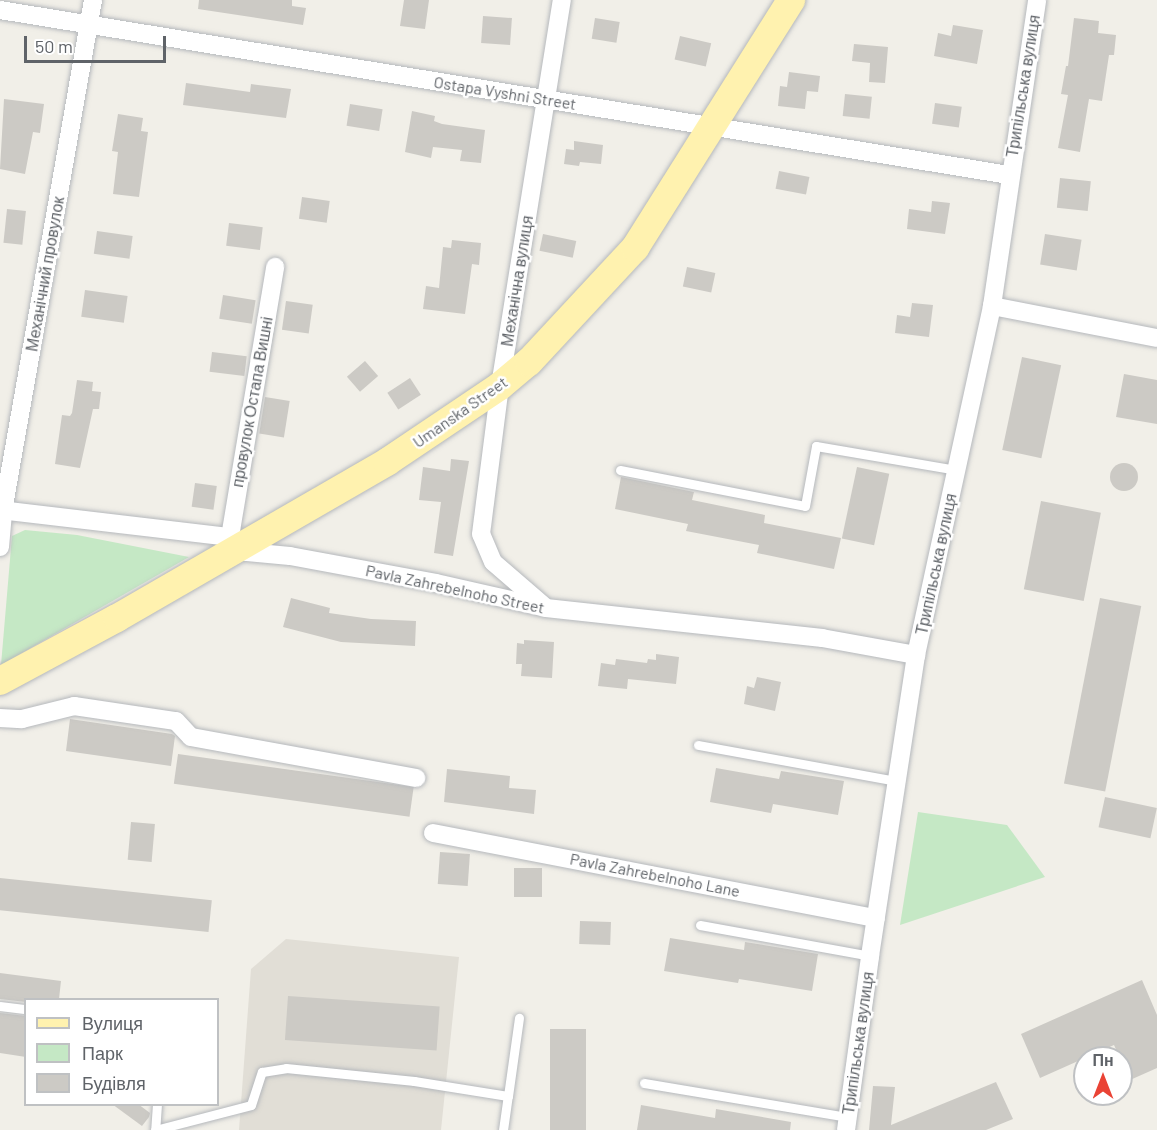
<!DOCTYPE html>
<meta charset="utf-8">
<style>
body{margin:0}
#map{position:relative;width:1157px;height:1130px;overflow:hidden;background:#f1efe8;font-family:Barlow,sans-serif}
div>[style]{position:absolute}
.education>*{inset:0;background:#e1ded6}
.green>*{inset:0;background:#c5e8c5}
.building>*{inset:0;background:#cccac5;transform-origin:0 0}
.round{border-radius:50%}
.roads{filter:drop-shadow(0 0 2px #b5b8bc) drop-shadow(0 0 2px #b5b8bc)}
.service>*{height:9px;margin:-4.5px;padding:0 4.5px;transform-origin:4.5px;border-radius:4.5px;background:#fff}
.minor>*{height:18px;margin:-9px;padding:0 9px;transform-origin:9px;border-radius:9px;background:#fff}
.primary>*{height:28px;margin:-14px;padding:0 14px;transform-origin:14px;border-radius:14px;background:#fff2af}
span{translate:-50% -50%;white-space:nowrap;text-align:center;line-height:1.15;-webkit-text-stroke:5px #fff;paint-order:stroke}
.street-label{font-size:16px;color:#5f6368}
.legend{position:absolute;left:24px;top:998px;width:195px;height:108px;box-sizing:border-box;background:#fff;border:2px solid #bfc1c3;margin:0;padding:8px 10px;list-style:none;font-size:18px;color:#5f6368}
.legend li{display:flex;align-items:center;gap:12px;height:30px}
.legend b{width:30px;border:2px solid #bfc1c3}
.north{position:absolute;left:1073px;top:1046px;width:60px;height:60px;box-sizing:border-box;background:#fff;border:2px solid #bfc1c3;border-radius:50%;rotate:0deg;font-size:16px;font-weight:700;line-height:24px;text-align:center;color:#5f6368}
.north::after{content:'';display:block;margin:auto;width:21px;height:27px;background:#ea4335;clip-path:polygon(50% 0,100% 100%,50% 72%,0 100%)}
.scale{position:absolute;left:24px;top:36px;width:142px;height:27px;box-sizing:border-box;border:3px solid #5f6368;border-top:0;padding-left:8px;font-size:18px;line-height:21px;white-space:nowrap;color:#5f6368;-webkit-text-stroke:4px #fff;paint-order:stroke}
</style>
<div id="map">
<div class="education">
<i style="clip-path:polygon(286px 939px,459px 957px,441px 1130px,239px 1130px,251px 969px)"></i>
</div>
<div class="green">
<i style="clip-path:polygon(25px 530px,77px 535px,189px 557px,1px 665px,12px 536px)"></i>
<i style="clip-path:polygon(918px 812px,1007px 825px,1045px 877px,900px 925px)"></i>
</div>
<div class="building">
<i style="clip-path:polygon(199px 0,292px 0,292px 6px,306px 8px,303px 25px,198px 9px)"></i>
<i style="clip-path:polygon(404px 0,429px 0,425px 29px,400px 26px)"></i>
<i style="left:483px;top:16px;width:29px;height:27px;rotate:4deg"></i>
<i style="left:595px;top:18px;width:25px;height:21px;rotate:9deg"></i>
<i style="clip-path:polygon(1074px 18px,1099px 21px,1098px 33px,1116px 35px,1114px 55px,1109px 55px,1102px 101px,1089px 99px,1080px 152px,1058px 148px,1068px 95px,1061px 94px,1066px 66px,1068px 66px)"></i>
<i style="clip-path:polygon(953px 25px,983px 30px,977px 64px,934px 56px,938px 33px,951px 36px)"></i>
<i style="left:680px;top:36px;width:32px;height:24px;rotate:13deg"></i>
<i style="clip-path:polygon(854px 44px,888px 47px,885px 83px,869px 82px,870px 63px,852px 61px)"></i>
<i style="clip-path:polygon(789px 72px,820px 76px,818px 92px,807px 91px,805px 109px,778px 106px,780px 86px,787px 87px)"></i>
<i style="clip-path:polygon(186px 83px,250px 92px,251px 84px,291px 89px,286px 118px,183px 105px)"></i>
<i style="left:845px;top:94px;width:27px;height:22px;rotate:6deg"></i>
<i style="clip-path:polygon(4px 99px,44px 104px,40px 133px,33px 132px,25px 174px,0 169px)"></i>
<i style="left:935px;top:103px;width:27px;height:21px;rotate:8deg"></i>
<i style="left:350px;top:104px;width:33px;height:22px;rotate:9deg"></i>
<i style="clip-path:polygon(412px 111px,435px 116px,434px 121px,442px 124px,485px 130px,481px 163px,460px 161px,462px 150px,433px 147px,431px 158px,405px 152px)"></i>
<i style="clip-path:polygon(118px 114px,143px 118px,141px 131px,148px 132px,139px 197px,113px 194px,118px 152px,112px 151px)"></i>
<i style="clip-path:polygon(574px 141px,603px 145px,601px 164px,580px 162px,579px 166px,564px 164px,566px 149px,574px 150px)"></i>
<i style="left:779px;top:171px;width:31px;height:18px;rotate:11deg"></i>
<i style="left:1060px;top:178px;width:31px;height:30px;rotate:6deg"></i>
<i style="left:302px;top:197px;width:28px;height:22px;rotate:8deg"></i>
<i style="clip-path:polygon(932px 201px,950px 203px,945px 234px,907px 229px,909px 209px,931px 212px)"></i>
<i style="left:7px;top:209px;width:19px;height:34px;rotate:6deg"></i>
<i style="left:229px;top:223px;width:34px;height:23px;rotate:7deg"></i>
<i style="left:97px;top:231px;width:36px;height:23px;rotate:8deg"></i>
<i style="left:543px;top:234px;width:34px;height:17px;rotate:12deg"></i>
<i style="left:1045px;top:234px;width:37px;height:31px;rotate:9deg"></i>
<i style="clip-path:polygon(452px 240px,481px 243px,479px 265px,472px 264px,465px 314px,423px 309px,426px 286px,439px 288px,443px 247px,451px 248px)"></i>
<i style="left:687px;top:267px;width:29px;height:20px;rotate:12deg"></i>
<i style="left:85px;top:290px;width:43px;height:27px;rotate:8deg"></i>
<i style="left:223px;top:295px;width:33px;height:24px;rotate:9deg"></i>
<i style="left:286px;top:301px;width:27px;height:29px;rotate:8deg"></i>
<i style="clip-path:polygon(912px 303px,933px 305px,929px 337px,895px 333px,897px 315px,910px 317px)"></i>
<i style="left:212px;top:352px;width:35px;height:20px;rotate:7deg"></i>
<i style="left:1022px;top:357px;width:40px;height:95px;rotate:12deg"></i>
<i style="left:365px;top:361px;width:20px;height:24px;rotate:49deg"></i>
<i style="clip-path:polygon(1124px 374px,1157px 380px,1157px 424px,1116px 417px)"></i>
<i style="left:410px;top:378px;width:20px;height:27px;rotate:57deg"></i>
<i style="clip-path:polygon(77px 380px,93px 382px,92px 391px,101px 392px,99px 409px,93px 409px,80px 468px,55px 464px,62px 415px,70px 416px,72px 413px)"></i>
<i style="left:265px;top:397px;width:25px;height:37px;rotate:9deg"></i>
<i style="clip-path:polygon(451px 459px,469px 461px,453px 556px,434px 553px,441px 502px,419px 500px,423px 467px,450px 471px)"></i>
<i class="round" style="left:1110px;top:463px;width:28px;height:28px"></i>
<i style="left:857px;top:467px;width:33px;height:73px;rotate:12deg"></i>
<i style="clip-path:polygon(621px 477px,694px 492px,692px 500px,765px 515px,764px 523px,841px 538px,834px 569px,757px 553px,759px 545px,686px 531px,688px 524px,615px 509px)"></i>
<i style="left:195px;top:483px;width:22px;height:24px;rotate:8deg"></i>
<i style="left:1041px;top:501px;width:61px;height:90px;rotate:11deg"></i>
<i style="clip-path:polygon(291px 598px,330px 608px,329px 613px,371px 619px,416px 621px,415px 646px,341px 642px,283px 627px)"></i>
<i style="left:1100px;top:598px;width:42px;height:189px;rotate:11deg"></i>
<i style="clip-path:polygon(524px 640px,554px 642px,552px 678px,521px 676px,522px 664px,516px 664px,517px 643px,524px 644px)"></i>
<i style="clip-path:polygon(656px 654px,679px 657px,676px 684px,628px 679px,627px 689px,598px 686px,601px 663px,615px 665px,616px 659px,647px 663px,648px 659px,656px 660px)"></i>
<i style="clip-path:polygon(757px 677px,781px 682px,775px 711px,744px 704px,747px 686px,754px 688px)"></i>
<i style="clip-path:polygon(70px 719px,172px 734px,175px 736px,171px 766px,66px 751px)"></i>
<i style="left:178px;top:754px;width:238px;height:30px;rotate:8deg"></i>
<i style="clip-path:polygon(716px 768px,779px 779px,781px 771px,844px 781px,838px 815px,773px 804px,771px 813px,710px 802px)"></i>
<i style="clip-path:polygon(447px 769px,510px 776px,509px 788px,536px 790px,534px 814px,444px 802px)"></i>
<i style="left:1105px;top:797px;width:53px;height:31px;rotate:12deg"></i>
<i style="left:131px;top:822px;width:24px;height:38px;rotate:5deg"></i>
<i style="left:440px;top:852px;width:30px;height:32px;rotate:4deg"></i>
<i style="left:514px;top:868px;width:28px;height:29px"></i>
<i style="left:0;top:878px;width:213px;height:32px;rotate:6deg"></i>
<i style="left:580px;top:921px;width:31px;height:23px;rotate:2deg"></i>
<i style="clip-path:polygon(670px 938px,744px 950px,745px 942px,818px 954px,812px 991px,739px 979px,738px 983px,664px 971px)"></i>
<i style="clip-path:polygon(0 973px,61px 981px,59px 999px,26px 999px,26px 1002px,0 999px)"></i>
<i style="clip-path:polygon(1142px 980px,1157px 1015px,1157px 1068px,1130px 1080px,1114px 1045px,1040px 1078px,1021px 1034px)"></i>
<i style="left:288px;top:996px;width:152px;height:44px;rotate:4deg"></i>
<i style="clip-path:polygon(0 1013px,26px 1016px,26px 1057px,0 1053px)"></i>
<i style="left:550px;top:1029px;width:36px;height:101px"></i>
<i style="clip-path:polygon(996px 1082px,1013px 1119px,986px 1130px,869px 1130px,873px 1086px,895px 1087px,891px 1125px)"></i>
<i style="clip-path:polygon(112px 1104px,138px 1104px,150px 1113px,149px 1117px,142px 1126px)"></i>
<i style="clip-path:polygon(641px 1105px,715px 1118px,716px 1109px,791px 1122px,790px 1130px,637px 1130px)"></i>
</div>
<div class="roads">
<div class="service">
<i style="left:620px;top:470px;width:188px;rotate:11deg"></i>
<i style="left:805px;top:506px;width:61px;rotate:-79.6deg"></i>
<i style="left:816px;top:446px;width:142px;rotate:9.7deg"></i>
<i style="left:698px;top:745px;width:202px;rotate:10.3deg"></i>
<i style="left:700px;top:925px;width:173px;rotate:10.3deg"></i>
<i style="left:0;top:1006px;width:26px;rotate:7deg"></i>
<i style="left:644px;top:1083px;width:207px;rotate:9.5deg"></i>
<i style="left:157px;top:1104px;width:26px;rotate:94deg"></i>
<i style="left:155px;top:1130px;width:99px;rotate:-14.6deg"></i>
<i style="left:251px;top:1105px;width:35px;rotate:-72deg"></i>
<i style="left:262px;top:1072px;width:24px;rotate:-9deg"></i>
<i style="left:286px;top:1068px;width:129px;rotate:5.8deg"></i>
<i style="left:414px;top:1081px;width:95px;rotate:9.1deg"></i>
<i style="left:508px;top:1096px;width:79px;rotate:-82deg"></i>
<i style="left:503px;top:1130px;width:34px;rotate:-82deg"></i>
</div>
<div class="minor">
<i style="left:0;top:10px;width:1022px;rotate:9.29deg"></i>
<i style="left:992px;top:306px;width:168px;rotate:11deg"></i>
<i style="left:0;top:510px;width:232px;rotate:6.7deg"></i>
<i style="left:230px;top:537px;width:23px;rotate:41deg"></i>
<i style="left:247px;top:552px;width:43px;rotate:5.3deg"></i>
<i style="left:290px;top:556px;width:148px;rotate:10.5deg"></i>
<i style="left:436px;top:583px;width:113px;rotate:12.8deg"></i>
<i style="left:546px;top:608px;width:278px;rotate:6.2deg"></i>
<i style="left:822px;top:638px;width:96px;rotate:10.3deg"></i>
<i style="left:230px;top:537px;width:274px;rotate:-80.5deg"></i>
<i style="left:0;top:547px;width:36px;rotate:-85deg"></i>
<i style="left:3px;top:511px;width:519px;rotate:-80.01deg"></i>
<i style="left:544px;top:606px;width:67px;rotate:-139.2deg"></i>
<i style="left:493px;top:562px;width:30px;rotate:-113deg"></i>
<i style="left:481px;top:534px;width:149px;rotate:-82.7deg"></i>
<i style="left:500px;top:386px;width:391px;rotate:-80.9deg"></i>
<i style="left:0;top:718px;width:22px;rotate:3deg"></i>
<i style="left:22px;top:719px;width:54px;rotate:-14deg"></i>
<i style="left:74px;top:706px;width:103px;rotate:8.4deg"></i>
<i style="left:176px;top:721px;width:22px;rotate:47deg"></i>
<i style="left:191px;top:737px;width:229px;rotate:10.3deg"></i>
<i style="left:433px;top:833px;width:451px;rotate:10.9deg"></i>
<i style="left:846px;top:1130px;width:176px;rotate:-82.1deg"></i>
<i style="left:870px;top:956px;width:304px;rotate:-81.3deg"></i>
<i style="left:916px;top:655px;width:357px;rotate:-77.7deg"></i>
<i style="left:992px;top:306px;width:309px;rotate:-81.6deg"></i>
</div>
<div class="primary">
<i style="left:0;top:681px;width:133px;rotate:-28.3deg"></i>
<i style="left:117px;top:618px;width:312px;rotate:-30deg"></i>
<i style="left:387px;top:462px;width:136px;rotate:-33.9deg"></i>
<i style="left:500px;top:386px;width:38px;rotate:-40deg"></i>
<i style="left:529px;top:362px;width:156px;rotate:-47.1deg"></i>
<i style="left:635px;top:248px;width:293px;rotate:-57.8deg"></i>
</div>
</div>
<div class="street-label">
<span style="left:1023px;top:86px;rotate:-81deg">Трипільська вулиця</span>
<span style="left:505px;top:93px;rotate:9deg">Ostapa Vyshni Street</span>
<span style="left:45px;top:274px;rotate:-80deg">Механічний провулок</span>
<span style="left:517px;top:281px;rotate:-81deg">Механічна вулиця</span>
<span style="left:252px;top:402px;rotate:-80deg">провулок Остапа Вишні</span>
<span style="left:460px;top:412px;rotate:-35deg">Umanska Street</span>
<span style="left:936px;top:564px;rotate:-78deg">Трипільська вулиця</span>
<span style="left:455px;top:589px;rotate:12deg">Pavla Zahrebelnoho Street</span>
<span style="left:655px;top:875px;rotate:11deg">Pavla Zahrebelnoho Lane</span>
<span style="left:858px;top:1043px;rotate:-82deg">Трипільська вулиця</span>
</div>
<ul class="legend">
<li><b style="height:8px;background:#fff2af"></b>Вулиця</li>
<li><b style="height:16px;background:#c5e8c5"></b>Парк</li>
<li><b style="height:16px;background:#cccac5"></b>Будівля</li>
</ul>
<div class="north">Пн</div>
<div class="scale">50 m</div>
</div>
